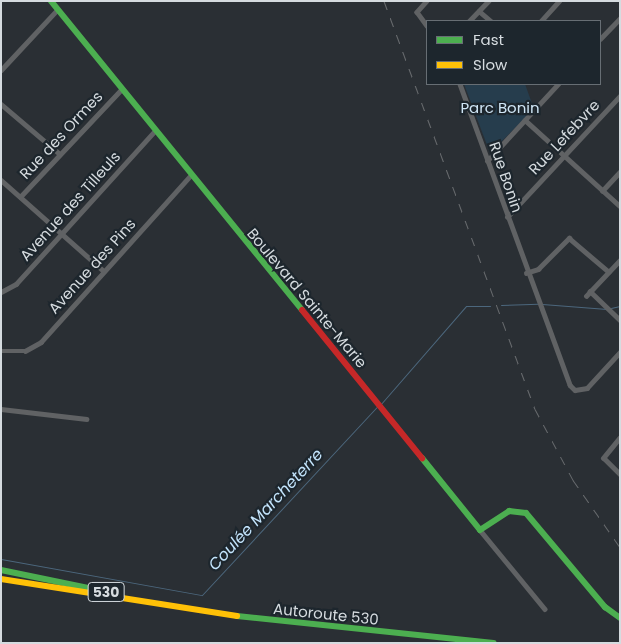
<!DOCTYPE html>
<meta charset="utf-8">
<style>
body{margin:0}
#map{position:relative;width:621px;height:644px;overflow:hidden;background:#2a2f34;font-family:Poppins,sans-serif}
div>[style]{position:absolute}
.green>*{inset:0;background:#263d4d}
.stream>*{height:1px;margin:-0.5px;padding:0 0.5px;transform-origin:0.5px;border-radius:0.5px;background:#4c677d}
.street>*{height:4.5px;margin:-2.25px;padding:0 2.25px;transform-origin:2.25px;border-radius:2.25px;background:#606264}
.fast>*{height:6px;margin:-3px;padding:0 3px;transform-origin:3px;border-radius:3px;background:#4caf50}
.slow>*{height:6px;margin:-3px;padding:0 3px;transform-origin:3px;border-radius:3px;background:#ffc107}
.jam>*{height:6px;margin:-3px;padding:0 3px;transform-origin:3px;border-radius:3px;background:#c62828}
.rail>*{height:1px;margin-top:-0.5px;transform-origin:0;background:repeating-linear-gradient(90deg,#686b6e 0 9px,transparent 0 18px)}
span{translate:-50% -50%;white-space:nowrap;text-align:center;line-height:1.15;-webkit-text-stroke:4.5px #1d262d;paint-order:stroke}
.shield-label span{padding:1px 4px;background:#1d262d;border:1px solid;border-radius:4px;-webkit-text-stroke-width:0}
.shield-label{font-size:14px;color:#d5dbdf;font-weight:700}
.park-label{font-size:15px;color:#cfe5f5}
.street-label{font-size:15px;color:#d5dbdf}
.water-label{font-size:16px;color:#c4e5fd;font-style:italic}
.frame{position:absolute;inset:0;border:2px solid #d5dbdf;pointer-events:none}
.legend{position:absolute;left:426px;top:20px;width:175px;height:65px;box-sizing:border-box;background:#1d262d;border:1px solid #676e74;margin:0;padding:6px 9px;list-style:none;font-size:15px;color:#d5dbdf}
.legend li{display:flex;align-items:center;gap:10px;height:25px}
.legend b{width:25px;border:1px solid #676e74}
</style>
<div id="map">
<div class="green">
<i style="clip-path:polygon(464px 84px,525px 84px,534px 109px,490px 153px)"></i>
</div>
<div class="stream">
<i style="left:542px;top:304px;width:65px;rotate:4.4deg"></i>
<i style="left:501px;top:305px;width:37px;rotate:-2deg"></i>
<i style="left:611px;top:308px;width:9px;rotate:-13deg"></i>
<i style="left:380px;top:405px;width:131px;rotate:-49deg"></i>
<i style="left:466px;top:306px;width:24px"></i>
<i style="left:1px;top:559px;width:204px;rotate:10.2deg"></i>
<i style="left:202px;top:595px;width:257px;rotate:-47.1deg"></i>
</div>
<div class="street">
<i style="left:427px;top:1px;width:15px;rotate:132deg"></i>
<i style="left:417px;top:12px;width:17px;rotate:54deg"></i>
<i style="left:479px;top:11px;width:16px;rotate:40deg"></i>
<i style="left:469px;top:21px;width:28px;rotate:-46deg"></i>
<i style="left:541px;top:21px;width:27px;rotate:-48deg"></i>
<i style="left:600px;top:39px;width:29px;rotate:-46deg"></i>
<i style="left:1px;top:70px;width:82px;rotate:-47deg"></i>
<i style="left:460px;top:84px;width:320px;rotate:69.9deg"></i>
<i style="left:570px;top:385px;width:7px;rotate:45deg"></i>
<i style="left:575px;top:390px;width:12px;rotate:-9deg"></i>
<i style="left:587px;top:388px;width:49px;rotate:-47.5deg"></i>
<i style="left:1px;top:104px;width:77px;rotate:40.3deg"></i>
<i style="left:525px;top:120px;width:128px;rotate:42.2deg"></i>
<i style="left:487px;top:161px;width:105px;rotate:-47.3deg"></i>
<i style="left:1px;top:180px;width:137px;rotate:41.5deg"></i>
<i style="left:602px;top:191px;width:26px;rotate:-47deg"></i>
<i style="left:20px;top:197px;width:146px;rotate:-46.7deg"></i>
<i style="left:507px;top:217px;width:166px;rotate:-47deg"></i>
<i style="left:526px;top:273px;width:13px;rotate:-18deg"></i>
<i style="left:538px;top:269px;width:44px;rotate:-45deg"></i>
<i style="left:569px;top:238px;width:52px;rotate:40.4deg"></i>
<i style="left:590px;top:291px;width:42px;rotate:44deg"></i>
<i style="left:1px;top:292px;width:17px;rotate:-28deg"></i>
<i style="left:16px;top:284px;width:205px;rotate:-47.8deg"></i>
<i style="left:586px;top:296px;width:50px;rotate:-46.6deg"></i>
<i style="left:1px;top:351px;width:24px"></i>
<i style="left:25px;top:351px;width:18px;rotate:-29deg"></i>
<i style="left:41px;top:342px;width:223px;rotate:-48.1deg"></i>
<i style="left:1px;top:409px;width:86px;rotate:6.7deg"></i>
<i style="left:620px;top:438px;width:26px;rotate:129deg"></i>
<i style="left:604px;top:458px;width:23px;rotate:45deg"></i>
<i style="left:480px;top:530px;width:102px;rotate:50.6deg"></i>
</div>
<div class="fast">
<i style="left:51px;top:1px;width:398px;rotate:50.9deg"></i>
<i style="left:422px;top:458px;width:92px;rotate:51.1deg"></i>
<i style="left:480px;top:530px;width:35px;rotate:-33deg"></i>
<i style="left:509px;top:511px;width:17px;rotate:7deg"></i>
<i style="left:526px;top:513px;width:123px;rotate:50deg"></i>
<i style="left:605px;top:607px;width:19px;rotate:36deg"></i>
<i style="left:1px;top:570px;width:94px;rotate:11.7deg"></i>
<i style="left:237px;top:616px;width:258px;rotate:6deg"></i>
</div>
<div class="slow">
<i style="left:1px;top:579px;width:239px;rotate:8.9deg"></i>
</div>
<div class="jam">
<i style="left:302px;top:310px;width:191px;rotate:51deg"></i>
</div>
<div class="rail">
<i style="left:384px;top:1px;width:435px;rotate:69.7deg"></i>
<i style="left:535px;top:409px;width:81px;rotate:61.8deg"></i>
<i style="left:573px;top:480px;width:82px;rotate:55deg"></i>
</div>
<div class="shield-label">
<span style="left:106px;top:592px">530</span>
</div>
<div class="park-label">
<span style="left:500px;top:108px">Parc Bonin</span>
</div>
<div class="street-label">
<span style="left:61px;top:135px;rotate:-47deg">Rue des Ormes</span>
<span style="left:564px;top:137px;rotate:-47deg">Rue Lefebvre</span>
<span style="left:506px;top:177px;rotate:71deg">Rue Bonin</span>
<span style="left:70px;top:206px;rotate:-48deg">Avenue des Tilleuls</span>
<span style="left:92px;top:266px;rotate:-48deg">Avenue des Pins</span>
<span style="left:307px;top:298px;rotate:50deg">Boulevard Sainte-Marie</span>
<span style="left:326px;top:614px;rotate:6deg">Autoroute 530</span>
</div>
<div class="water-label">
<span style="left:266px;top:510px;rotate:-47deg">Coulée Marcheterre</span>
</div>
<div class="frame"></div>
<ul class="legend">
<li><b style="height:6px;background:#4caf50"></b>Fast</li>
<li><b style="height:6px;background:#ffc107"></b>Slow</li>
</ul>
</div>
